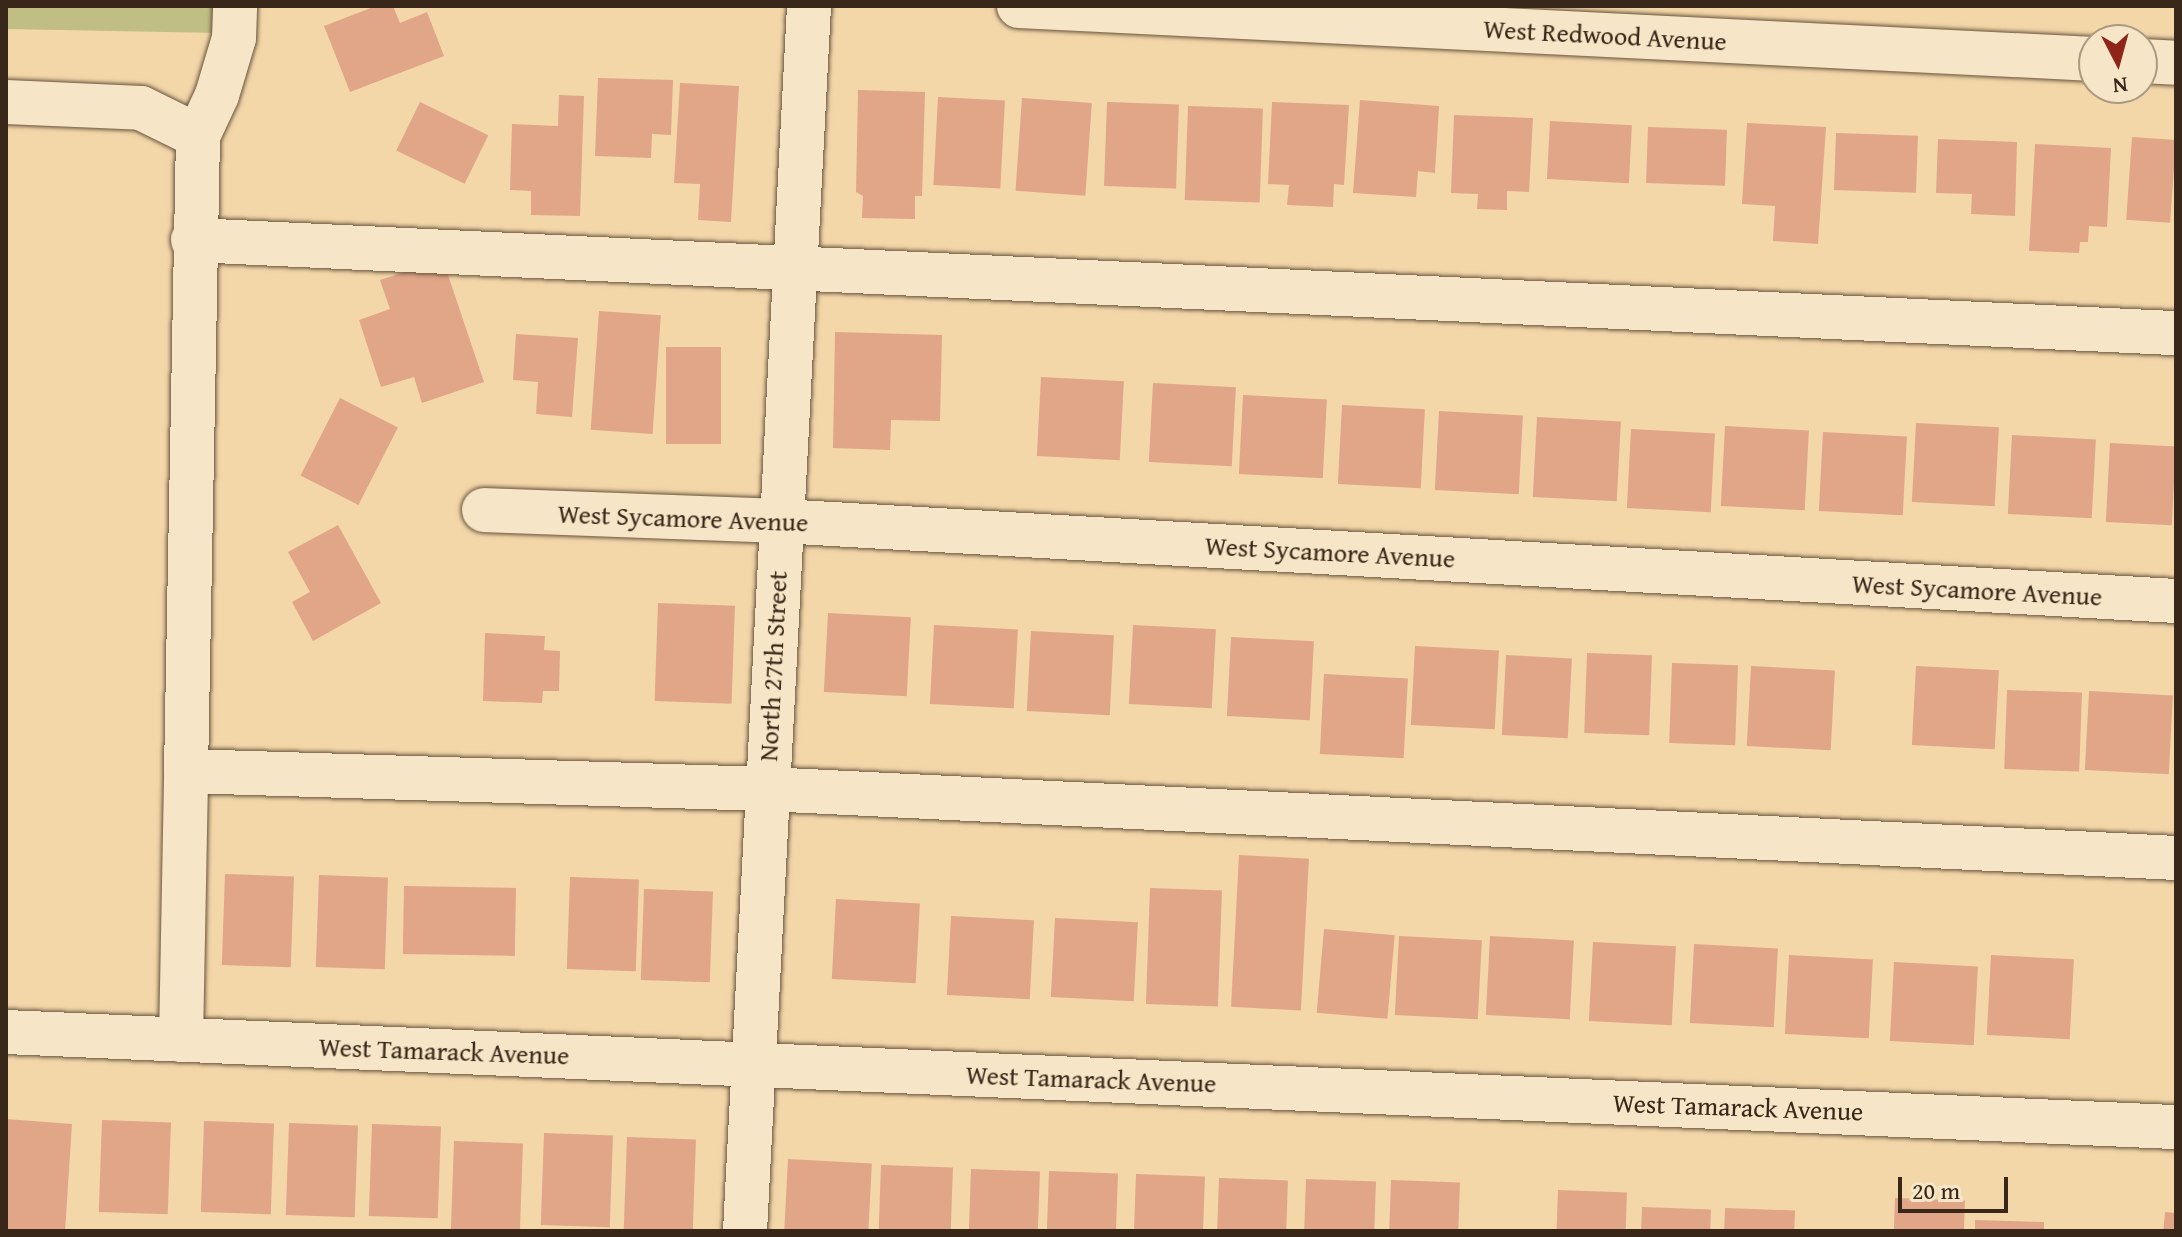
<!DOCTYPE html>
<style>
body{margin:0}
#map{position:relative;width:2182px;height:1237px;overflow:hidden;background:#f3d7a9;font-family:"Gentium Book Plus",serif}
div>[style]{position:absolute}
.green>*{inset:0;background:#c0bd85}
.building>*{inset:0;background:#e1a588;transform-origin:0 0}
.roads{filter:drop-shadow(0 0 2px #68533d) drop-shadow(0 0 2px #68533d)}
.minor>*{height:44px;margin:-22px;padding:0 22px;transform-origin:22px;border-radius:22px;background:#f7e5c7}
span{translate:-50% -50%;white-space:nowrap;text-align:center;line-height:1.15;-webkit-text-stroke:7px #f7e5c7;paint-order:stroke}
.street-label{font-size:26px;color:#392719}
.frame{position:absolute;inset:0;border:8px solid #392719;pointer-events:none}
.north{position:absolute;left:2078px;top:24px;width:80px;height:80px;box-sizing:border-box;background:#f7e5c7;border:2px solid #ab9981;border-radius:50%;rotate:174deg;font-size:22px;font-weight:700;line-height:32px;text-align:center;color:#392719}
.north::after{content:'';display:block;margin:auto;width:28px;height:36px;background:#8f2418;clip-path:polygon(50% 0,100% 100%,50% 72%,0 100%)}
.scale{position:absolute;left:1898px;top:1177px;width:110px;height:36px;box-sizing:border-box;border:4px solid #392719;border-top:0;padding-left:10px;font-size:24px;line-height:28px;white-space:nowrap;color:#392719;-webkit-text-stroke:6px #f7e5c7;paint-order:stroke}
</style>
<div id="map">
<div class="green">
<i style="clip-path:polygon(6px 6px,221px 6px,220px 33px,6px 29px)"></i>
</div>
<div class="building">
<i style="clip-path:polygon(376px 6px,393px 6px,400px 23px,427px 12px,444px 56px,350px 92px,324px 26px)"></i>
<i style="clip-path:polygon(598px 78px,673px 80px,671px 135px,652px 134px,651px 158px,595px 156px)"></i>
<i style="clip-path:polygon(680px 83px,739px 86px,731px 222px,698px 220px,700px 184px,674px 183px)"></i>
<i style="clip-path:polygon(858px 90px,925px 92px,922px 196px,915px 196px,915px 219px,862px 218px,863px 196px,856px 192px)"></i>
<i style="clip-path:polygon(559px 95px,584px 96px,580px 216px,531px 215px,531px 191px,510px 190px,512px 124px,558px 126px)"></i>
<i style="left:938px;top:97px;width:67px;height:88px;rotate:3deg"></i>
<i style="left:1022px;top:98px;width:70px;height:93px;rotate:4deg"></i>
<i style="clip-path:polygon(1360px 100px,1439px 106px,1435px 173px,1418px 171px,1416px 197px,1353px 193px)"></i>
<i style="left:420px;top:102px;width:76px;height:54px;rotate:26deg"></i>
<i style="left:1107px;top:102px;width:72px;height:84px;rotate:2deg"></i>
<i style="clip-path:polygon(1272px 102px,1349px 105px,1344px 185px,1334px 184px,1333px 207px,1287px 205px,1289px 185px,1268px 184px)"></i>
<i style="left:1188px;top:106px;width:75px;height:94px;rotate:2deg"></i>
<i style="clip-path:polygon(1454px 115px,1533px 118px,1529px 192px,1507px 191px,1507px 210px,1477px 209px,1478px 194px,1451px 193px)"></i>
<i style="left:1550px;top:121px;width:82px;height:58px;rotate:3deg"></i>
<i style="clip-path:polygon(1747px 123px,1826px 127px,1818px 244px,1773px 241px,1775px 206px,1742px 204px)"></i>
<i style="left:1648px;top:127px;width:79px;height:56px;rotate:2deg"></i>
<i style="left:1836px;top:133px;width:82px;height:57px;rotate:2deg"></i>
<i style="left:2132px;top:137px;width:44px;height:83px;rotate:4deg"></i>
<i style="clip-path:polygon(1938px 139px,2017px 142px,2015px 216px,1971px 214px,1972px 194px,1936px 193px)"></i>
<i style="clip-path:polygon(2035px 144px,2111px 148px,2107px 227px,2089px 226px,2088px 242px,2080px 242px,2079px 253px,2029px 251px)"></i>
<i style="clip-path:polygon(443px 260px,484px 382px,422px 403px,414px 377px,381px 387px,359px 320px,390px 309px,380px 280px)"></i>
<i style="left:599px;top:311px;width:62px;height:119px;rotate:4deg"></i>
<i style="clip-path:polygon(835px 332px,942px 335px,940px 421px,891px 420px,890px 450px,833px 448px)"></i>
<i style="clip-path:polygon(516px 334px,578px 338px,572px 417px,536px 414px,538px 382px,513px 380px)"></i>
<i style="left:666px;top:347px;width:55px;height:97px"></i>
<i style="left:1041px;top:377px;width:83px;height:79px;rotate:3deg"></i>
<i style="left:1153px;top:383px;width:83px;height:79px;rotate:3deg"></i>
<i style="left:1243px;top:395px;width:84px;height:79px;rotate:3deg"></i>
<i style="left:340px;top:398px;width:65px;height:87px;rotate:27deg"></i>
<i style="left:1342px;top:405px;width:83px;height:79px;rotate:3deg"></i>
<i style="left:1439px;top:411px;width:84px;height:79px;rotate:3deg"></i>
<i style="left:1537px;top:417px;width:84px;height:80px;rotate:3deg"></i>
<i style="left:1916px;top:423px;width:83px;height:79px;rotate:3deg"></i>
<i style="left:1725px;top:426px;width:84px;height:80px;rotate:3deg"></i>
<i style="left:1631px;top:429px;width:84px;height:79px;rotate:3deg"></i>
<i style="left:1823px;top:432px;width:84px;height:79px;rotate:3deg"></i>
<i style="left:2012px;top:435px;width:84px;height:79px;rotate:3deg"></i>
<i style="left:2110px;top:443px;width:66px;height:79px;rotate:3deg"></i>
<i style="clip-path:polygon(338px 525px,381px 603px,313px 641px,292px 602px,310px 592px,288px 552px)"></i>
<i style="left:658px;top:603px;width:77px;height:98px;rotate:2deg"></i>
<i style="left:828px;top:613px;width:83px;height:79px;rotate:3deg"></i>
<i style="left:934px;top:625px;width:84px;height:79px;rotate:3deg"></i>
<i style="left:1133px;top:625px;width:83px;height:79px;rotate:3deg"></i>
<i style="left:1031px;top:631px;width:83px;height:80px;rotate:3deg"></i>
<i style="clip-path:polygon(485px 633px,545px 636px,544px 650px,560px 651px,559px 691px,543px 691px,542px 703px,483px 701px)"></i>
<i style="left:1231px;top:637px;width:83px;height:79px;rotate:3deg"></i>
<i style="left:1415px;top:646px;width:84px;height:79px;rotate:3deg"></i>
<i style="left:1587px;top:653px;width:65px;height:80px;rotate:2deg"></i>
<i style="left:1506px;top:655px;width:66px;height:80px;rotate:3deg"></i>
<i style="left:1672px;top:663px;width:66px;height:80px;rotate:2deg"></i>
<i style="left:1751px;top:666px;width:84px;height:80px;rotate:3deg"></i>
<i style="left:1916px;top:666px;width:83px;height:79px;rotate:3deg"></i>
<i style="left:1324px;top:674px;width:84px;height:80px;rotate:3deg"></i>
<i style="left:2007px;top:690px;width:75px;height:79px;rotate:2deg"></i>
<i style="left:2089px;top:691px;width:84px;height:79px;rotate:3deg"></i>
<i style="left:1239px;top:855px;width:70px;height:152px;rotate:3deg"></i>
<i style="left:225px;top:874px;width:69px;height:91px;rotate:2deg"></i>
<i style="left:319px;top:875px;width:69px;height:92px;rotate:2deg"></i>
<i style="left:570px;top:877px;width:69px;height:92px;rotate:2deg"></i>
<i style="left:404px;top:886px;width:112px;height:68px;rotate:1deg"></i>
<i style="left:1150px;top:888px;width:72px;height:116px;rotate:2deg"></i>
<i style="left:644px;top:889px;width:69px;height:91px;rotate:2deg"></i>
<i style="left:836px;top:899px;width:84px;height:80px;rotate:3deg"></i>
<i style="left:951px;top:916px;width:83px;height:79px;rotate:3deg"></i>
<i style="left:1055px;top:918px;width:83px;height:79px;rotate:3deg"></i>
<i style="left:1324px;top:929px;width:71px;height:84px;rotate:5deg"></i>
<i style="left:1399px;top:936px;width:83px;height:79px;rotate:3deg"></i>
<i style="left:1490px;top:936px;width:84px;height:79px;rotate:3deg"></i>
<i style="left:1593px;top:942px;width:83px;height:79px;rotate:3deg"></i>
<i style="left:1694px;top:944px;width:84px;height:79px;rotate:3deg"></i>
<i style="left:1789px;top:955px;width:84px;height:79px;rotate:3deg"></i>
<i style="left:1991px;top:955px;width:83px;height:80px;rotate:3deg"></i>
<i style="left:1894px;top:962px;width:84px;height:79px;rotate:3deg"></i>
<i style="clip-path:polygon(6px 1119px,72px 1124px,65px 1231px,6px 1231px)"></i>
<i style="left:102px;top:1120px;width:69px;height:92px;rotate:2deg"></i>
<i style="left:204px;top:1121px;width:70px;height:91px;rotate:2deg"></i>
<i style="left:289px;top:1123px;width:69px;height:92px;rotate:2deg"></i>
<i style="left:372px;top:1124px;width:69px;height:92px;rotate:2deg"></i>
<i style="left:544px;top:1133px;width:69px;height:92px;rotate:2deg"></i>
<i style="left:627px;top:1137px;width:69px;height:92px;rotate:2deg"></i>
<i style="left:454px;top:1141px;width:69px;height:90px;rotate:2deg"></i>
<i style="left:788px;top:1159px;width:84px;height:72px;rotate:3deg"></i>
<i style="left:881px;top:1165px;width:72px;height:66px;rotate:2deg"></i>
<i style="left:971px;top:1169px;width:69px;height:62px;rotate:2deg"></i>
<i style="left:1049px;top:1171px;width:69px;height:60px;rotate:2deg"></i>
<i style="left:1136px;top:1174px;width:69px;height:57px;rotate:2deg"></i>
<i style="left:1219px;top:1178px;width:69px;height:53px;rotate:2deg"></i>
<i style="left:1306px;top:1179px;width:70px;height:52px;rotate:2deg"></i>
<i style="left:1391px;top:1180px;width:69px;height:51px;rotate:2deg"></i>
<i style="left:1558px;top:1190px;width:69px;height:41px;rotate:2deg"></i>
<i style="left:1895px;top:1198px;width:70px;height:33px;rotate:2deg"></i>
<i style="left:1642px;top:1207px;width:69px;height:24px;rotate:2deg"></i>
<i style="left:1725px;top:1208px;width:70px;height:23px;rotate:2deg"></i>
<i style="left:2165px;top:1212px;width:11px;height:19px;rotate:5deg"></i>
<i style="clip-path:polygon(1975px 1220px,2044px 1222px,2044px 1231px,1975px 1231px)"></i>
</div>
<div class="roads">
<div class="minor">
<i style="left:1019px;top:6px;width:1076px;rotate:2.82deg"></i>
<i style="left:2142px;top:61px;width:34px;rotate:3deg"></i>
<i style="left:6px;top:102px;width:135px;rotate:2.5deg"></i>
<i style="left:141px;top:108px;width:64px;rotate:26.2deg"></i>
<i style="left:198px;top:136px;width:635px;rotate:91.08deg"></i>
<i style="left:186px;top:771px;width:580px;rotate:1.78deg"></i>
<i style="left:766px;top:789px;width:1412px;rotate:2.8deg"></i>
<i style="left:198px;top:136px;width:45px;rotate:-65.1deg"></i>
<i style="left:217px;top:95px;width:59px;rotate:-73.4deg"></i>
<i style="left:234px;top:38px;width:32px;rotate:-88deg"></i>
<i style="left:193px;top:240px;width:1985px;rotate:2.69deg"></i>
<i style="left:484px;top:510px;width:296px;rotate:2.1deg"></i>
<i style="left:780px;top:521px;width:1398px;rotate:3.28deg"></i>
<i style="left:6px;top:1032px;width:2172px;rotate:2.51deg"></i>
<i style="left:181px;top:1040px;width:269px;rotate:-88.9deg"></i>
<i style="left:745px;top:1231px;width:1227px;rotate:-87.01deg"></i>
</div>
</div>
<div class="street-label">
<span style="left:1605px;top:35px;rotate:3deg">West Redwood Avenue</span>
<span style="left:683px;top:518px;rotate:2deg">West Sycamore Avenue</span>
<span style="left:1330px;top:552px;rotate:3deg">West Sycamore Avenue</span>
<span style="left:1977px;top:590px;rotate:3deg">West Sycamore Avenue</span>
<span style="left:773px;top:666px;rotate:-87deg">North 27th Street</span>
<span style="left:444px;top:1051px;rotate:2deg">West Tamarack Avenue</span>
<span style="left:1091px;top:1079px;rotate:2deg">West Tamarack Avenue</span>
<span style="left:1738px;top:1107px;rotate:2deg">West Tamarack Avenue</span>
</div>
<div class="frame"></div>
<div class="north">N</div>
<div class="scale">20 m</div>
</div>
